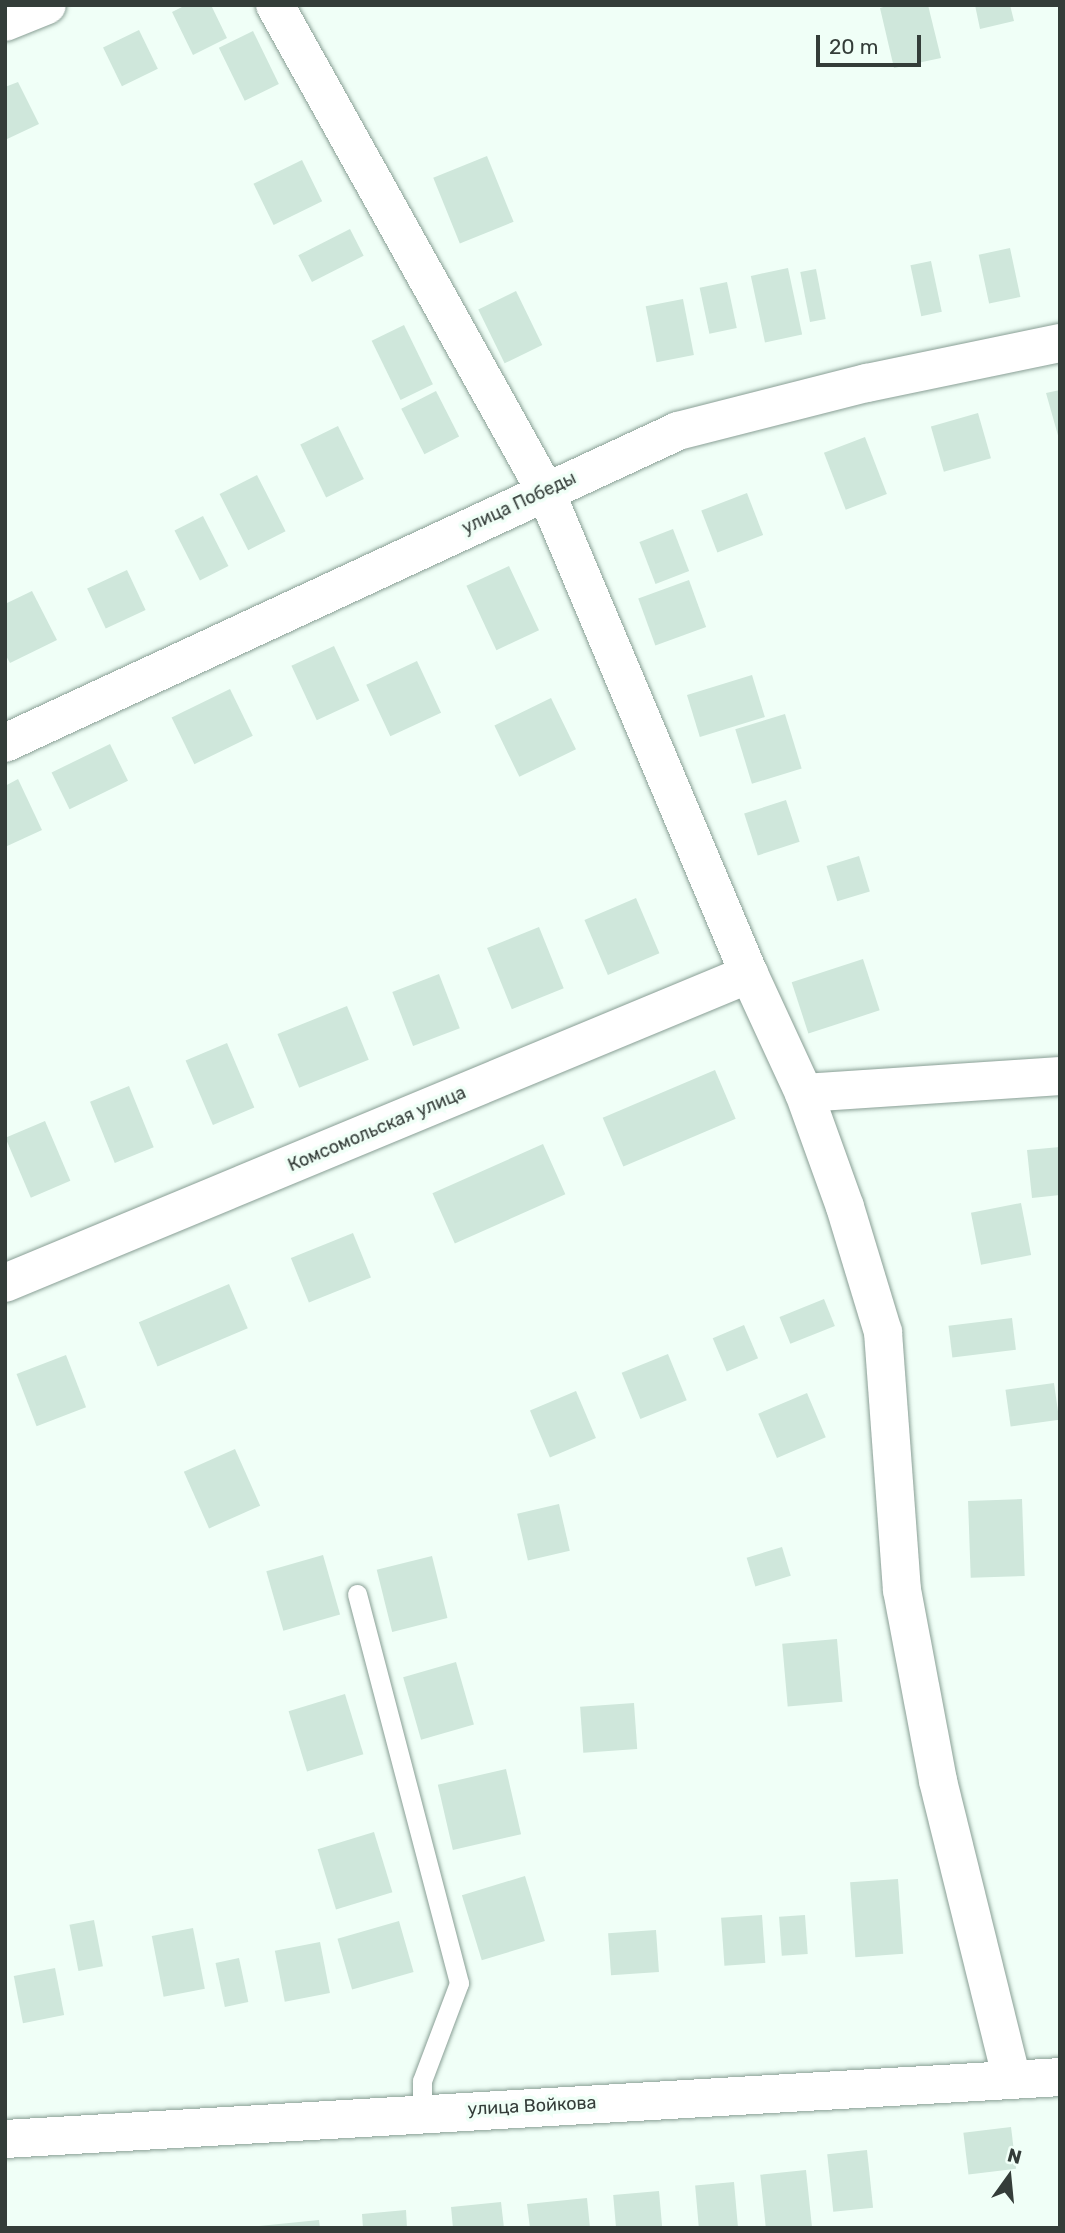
<!DOCTYPE html>
<meta charset="utf-8">
<style>
body{margin:0}
#map{position:relative;width:1065px;height:2233px;overflow:hidden;background:#f0fff7;font-family:Rubik,sans-serif}
div>[style]{position:absolute}
.building>*{inset:0;background:#cfe7db;transform-origin:0 0}
.roads{filter:drop-shadow(0 0 2px #899f95) drop-shadow(0 0 2px #899f95)}
.service>*{height:19px;margin:-9.5px;padding:0 9.5px;transform-origin:9.5px;border-radius:9.5px;background:#fff}
.minor>*{height:38px;margin:-19px;padding:0 19px;transform-origin:19px;border-radius:19px;background:#fff}
.tertiary>*{height:38px;margin:-19px;padding:0 19px;transform-origin:19px;border-radius:19px;background:#fff}
span{translate:-50% -50%;white-space:nowrap;text-align:center;line-height:1.15;-webkit-text-stroke:7px #f0fff7;paint-order:stroke}
.street-label{font-size:18px;color:#343d39}
.frame{position:absolute;inset:0;border:7px solid #343d39;pointer-events:none}
.north{position:absolute;left:974px;top:2142px;width:70px;height:70px;-webkit-text-stroke:5px #f0fff7;paint-order:stroke;rotate:15deg;font-size:19px;font-weight:700;line-height:28px;text-align:center;color:#343d39}
.north::after{content:'';display:block;margin:auto;width:24px;height:32px;background:#343d39;clip-path:polygon(50% 0,100% 100%,50% 72%,0 100%)}
.scale{position:absolute;left:816px;top:35px;width:105px;height:32px;box-sizing:border-box;border:4px solid #343d39;border-top:0;padding-left:9px;font-size:21px;line-height:24px;white-space:nowrap;color:#343d39;-webkit-text-stroke:5px #f0fff7;paint-order:stroke}
</style>
<div id="map">
<div class="building">
<i style="clip-path:polygon(186px 5px,211px 5px,227px 38px,193px 55px,172px 12px)"></i>
<i style="clip-path:polygon(890px 5px,928px 5px,941px 58px,894px 68px,880px 8px)"></i>
<i style="clip-path:polygon(975px 5px,1010px 5px,1014px 21px,980px 29px)"></i>
<i style="left:139px;top:30px;width:43px;height:40px;rotate:64deg"></i>
<i style="left:253px;top:31px;width:59px;height:38px;rotate:64deg"></i>
<i style="clip-path:polygon(18px 82px,39px 124px,5px 140px,5px 87px)"></i>
<i style="left:487px;top:156px;width:71px;height:58px;rotate:68deg"></i>
<i style="left:302px;top:160px;width:46px;height:54px;rotate:64deg"></i>
<i style="left:350px;top:229px;width:30px;height:58px;rotate:63deg"></i>
<i style="left:1010px;top:248px;width:50px;height:32px;rotate:78deg"></i>
<i style="left:931px;top:261px;width:52px;height:21px;rotate:78deg"></i>
<i style="left:788px;top:268px;width:68px;height:38px;rotate:78deg"></i>
<i style="left:816px;top:269px;width:51px;height:16px;rotate:79deg"></i>
<i style="left:727px;top:282px;width:47px;height:28px;rotate:78deg"></i>
<i style="left:516px;top:291px;width:60px;height:42px;rotate:64deg"></i>
<i style="left:683px;top:299px;width:57px;height:38px;rotate:79deg"></i>
<i style="left:404px;top:325px;width:66px;height:36px;rotate:64deg"></i>
<i style="clip-path:polygon(1060px 390px,1060px 439px,1059px 439px,1046px 393px)"></i>
<i style="left:436px;top:391px;width:51px;height:39px;rotate:63deg"></i>
<i style="left:978px;top:413px;width:47px;height:49px;rotate:74deg"></i>
<i style="left:338px;top:426px;width:59px;height:42px;rotate:64deg"></i>
<i style="left:865px;top:437px;width:61px;height:44px;rotate:69deg"></i>
<i style="left:257px;top:475px;width:63px;height:42px;rotate:63deg"></i>
<i style="left:747px;top:493px;width:45px;height:49px;rotate:69deg"></i>
<i style="left:203px;top:516px;width:56px;height:32px;rotate:63deg"></i>
<i style="left:673px;top:529px;width:45px;height:36px;rotate:69deg"></i>
<i style="left:509px;top:566px;width:71px;height:47px;rotate:65deg"></i>
<i style="left:127px;top:570px;width:44px;height:44px;rotate:65deg"></i>
<i style="left:689px;top:580px;width:50px;height:54px;rotate:70deg"></i>
<i style="clip-path:polygon(32px 591px,57px 640px,10px 663px,5px 654px,5px 604px)"></i>
<i style="left:334px;top:646px;width:60px;height:47px;rotate:65deg"></i>
<i style="left:417px;top:661px;width:57px;height:56px;rotate:65deg"></i>
<i style="left:752px;top:675px;width:44px;height:68px;rotate:73deg"></i>
<i style="left:230px;top:689px;width:52px;height:65px;rotate:64deg"></i>
<i style="left:551px;top:698px;width:57px;height:63px;rotate:64deg"></i>
<i style="left:785px;top:714px;width:57px;height:52px;rotate:73deg"></i>
<i style="left:110px;top:744px;width:41px;height:65px;rotate:64deg"></i>
<i style="clip-path:polygon(18px 779px,42px 830px,5px 847px,5px 786px)"></i>
<i style="left:786px;top:800px;width:44px;height:44px;rotate:72deg"></i>
<i style="left:859px;top:856px;width:37px;height:34px;rotate:73deg"></i>
<i style="left:636px;top:898px;width:60px;height:56px;rotate:67deg"></i>
<i style="left:539px;top:927px;width:66px;height:56px;rotate:68deg"></i>
<i style="left:863px;top:959px;width:54px;height:75px;rotate:72deg"></i>
<i style="left:439px;top:974px;width:58px;height:50px;rotate:69deg"></i>
<i style="left:347px;top:1006px;width:58px;height:75px;rotate:68deg"></i>
<i style="left:227px;top:1043px;width:70px;height:45px;rotate:67deg"></i>
<i style="left:715px;top:1070px;width:53px;height:122px;rotate:67deg"></i>
<i style="left:129px;top:1086px;width:66px;height:42px;rotate:68deg"></i>
<i style="left:45px;top:1121px;width:65px;height:43px;rotate:67deg"></i>
<i style="left:543px;top:1144px;width:55px;height:121px;rotate:66deg"></i>
<i style="clip-path:polygon(1060px 1147px,1060px 1195px,1032px 1198px,1027px 1150px)"></i>
<i style="left:1021px;top:1203px;width:53px;height:51px;rotate:79deg"></i>
<i style="left:353px;top:1233px;width:48px;height:67px;rotate:68deg"></i>
<i style="left:229px;top:1284px;width:48px;height:98px;rotate:67deg"></i>
<i style="left:824px;top:1299px;width:29px;height:48px;rotate:68deg"></i>
<i style="left:1012px;top:1318px;width:32px;height:64px;rotate:83deg"></i>
<i style="left:744px;top:1325px;width:36px;height:34px;rotate:67deg"></i>
<i style="left:668px;top:1354px;width:50px;height:50px;rotate:68deg"></i>
<i style="left:66px;top:1355px;width:56px;height:53px;rotate:69deg"></i>
<i style="left:1054px;top:1383px;width:37px;height:49px;rotate:82deg"></i>
<i style="left:576px;top:1391px;width:51px;height:50px;rotate:67deg"></i>
<i style="left:807px;top:1393px;width:48px;height:53px;rotate:67deg"></i>
<i style="left:235px;top:1449px;width:62px;height:56px;rotate:66deg"></i>
<i style="left:1022px;top:1499px;width:77px;height:54px;rotate:88deg"></i>
<i style="left:559px;top:1504px;width:48px;height:43px;rotate:77deg"></i>
<i style="left:782px;top:1547px;width:30px;height:37px;rotate:73deg"></i>
<i style="left:323px;top:1555px;width:62px;height:59px;rotate:74deg"></i>
<i style="left:432px;top:1556px;width:64px;height:57px;rotate:76deg"></i>
<i style="left:837px;top:1639px;width:63px;height:55px;rotate:85deg"></i>
<i style="left:456px;top:1662px;width:65px;height:55px;rotate:74deg"></i>
<i style="left:345px;top:1694px;width:63px;height:59px;rotate:73deg"></i>
<i style="left:634px;top:1703px;width:46px;height:54px;rotate:86deg"></i>
<i style="left:506px;top:1769px;width:67px;height:70px;rotate:77deg"></i>
<i style="left:374px;top:1832px;width:63px;height:59px;rotate:73deg"></i>
<i style="left:525px;top:1876px;width:68px;height:66px;rotate:73deg"></i>
<i style="left:898px;top:1879px;width:75px;height:48px;rotate:86deg"></i>
<i style="left:762px;top:1915px;width:48px;height:41px;rotate:86deg"></i>
<i style="left:805px;top:1915px;width:39px;height:26px;rotate:86deg"></i>
<i style="left:94px;top:1920px;width:47px;height:25px;rotate:79deg"></i>
<i style="left:399px;top:1921px;width:53px;height:64px;rotate:74deg"></i>
<i style="left:193px;top:1928px;width:62px;height:42px;rotate:79deg"></i>
<i style="left:656px;top:1930px;width:42px;height:48px;rotate:86deg"></i>
<i style="left:320px;top:1942px;width:52px;height:46px;rotate:79deg"></i>
<i style="left:239px;top:1958px;width:45px;height:24px;rotate:78deg"></i>
<i style="left:55px;top:1968px;width:48px;height:42px;rotate:79deg"></i>
<i style="left:1011px;top:2127px;width:42px;height:48px;rotate:83deg"></i>
<i style="left:867px;top:2150px;width:58px;height:40px;rotate:84deg"></i>
<i style="left:806px;top:2170px;width:58px;height:46px;rotate:84deg"></i>
<i style="left:734px;top:2182px;width:46px;height:39px;rotate:85deg"></i>
<i style="left:659px;top:2191px;width:37px;height:46px;rotate:85deg"></i>
<i style="clip-path:polygon(587px 2198px,590px 2228px,530px 2228px,527px 2204px)"></i>
<i style="clip-path:polygon(501px 2202px,504px 2228px,453px 2228px,451px 2207px)"></i>
<i style="clip-path:polygon(406px 2210px,407px 2228px,363px 2228px,362px 2214px)"></i>
<i style="clip-path:polygon(319px 2220px,320px 2228px,259px 2228px,259px 2226px)"></i>
</div>
<div class="roads">
<div class="service">
<i style="left:357px;top:1594px;width:402px;rotate:75.3deg"></i>
<i style="left:459px;top:1983px;width:105px;rotate:110.7deg"></i>
<i style="left:422px;top:2081px;width:32px;rotate:90deg"></i>
</div>
<div class="minor">
<i style="left:275px;top:5px;width:555px;rotate:60.9deg"></i>
<i style="left:545px;top:490px;width:525px;rotate:67.15deg"></i>
<i style="left:749px;top:974px;width:131px;rotate:65.2deg"></i>
<i style="left:804px;top:1093px;width:121px;rotate:70.2deg"></i>
<i style="left:845px;top:1207px;width:131px;rotate:73.1deg"></i>
<i style="left:883px;top:1332px;width:259px;rotate:85.8deg"></i>
<i style="left:902px;top:1590px;width:194px;rotate:79.3deg"></i>
<i style="left:938px;top:1781px;width:305px;rotate:76.1deg"></i>
<i style="left:5px;top:743px;width:742px;rotate:-24.87deg"></i>
<i style="left:678px;top:431px;width:195px;rotate:-14.3deg"></i>
<i style="left:867px;top:383px;width:197px;rotate:-11.7deg"></i>
<i style="left:804px;top:1093px;width:257px;rotate:-3.8deg"></i>
<i style="left:5px;top:1283px;width:806px;rotate:-22.55deg"></i>
<i style="left:5px;top:2139px;width:1057px;rotate:-3.36deg"></i>
</div>
<div class="tertiary">
<i style="left:5px;top:22px;width:45px;rotate:-22deg"></i>
</div>
</div>
<div class="street-label">
<span style="left:519px;top:503px;rotate:-25deg">улица Победы</span>
<span style="left:377px;top:1129px;rotate:-23deg">Комсомольская улица</span>
<span style="left:532px;top:2106px;rotate:-3deg">улица Войкова</span>
</div>
<div class="frame"></div>
<div class="north">N</div>
<div class="scale">20 m</div>
</div>
